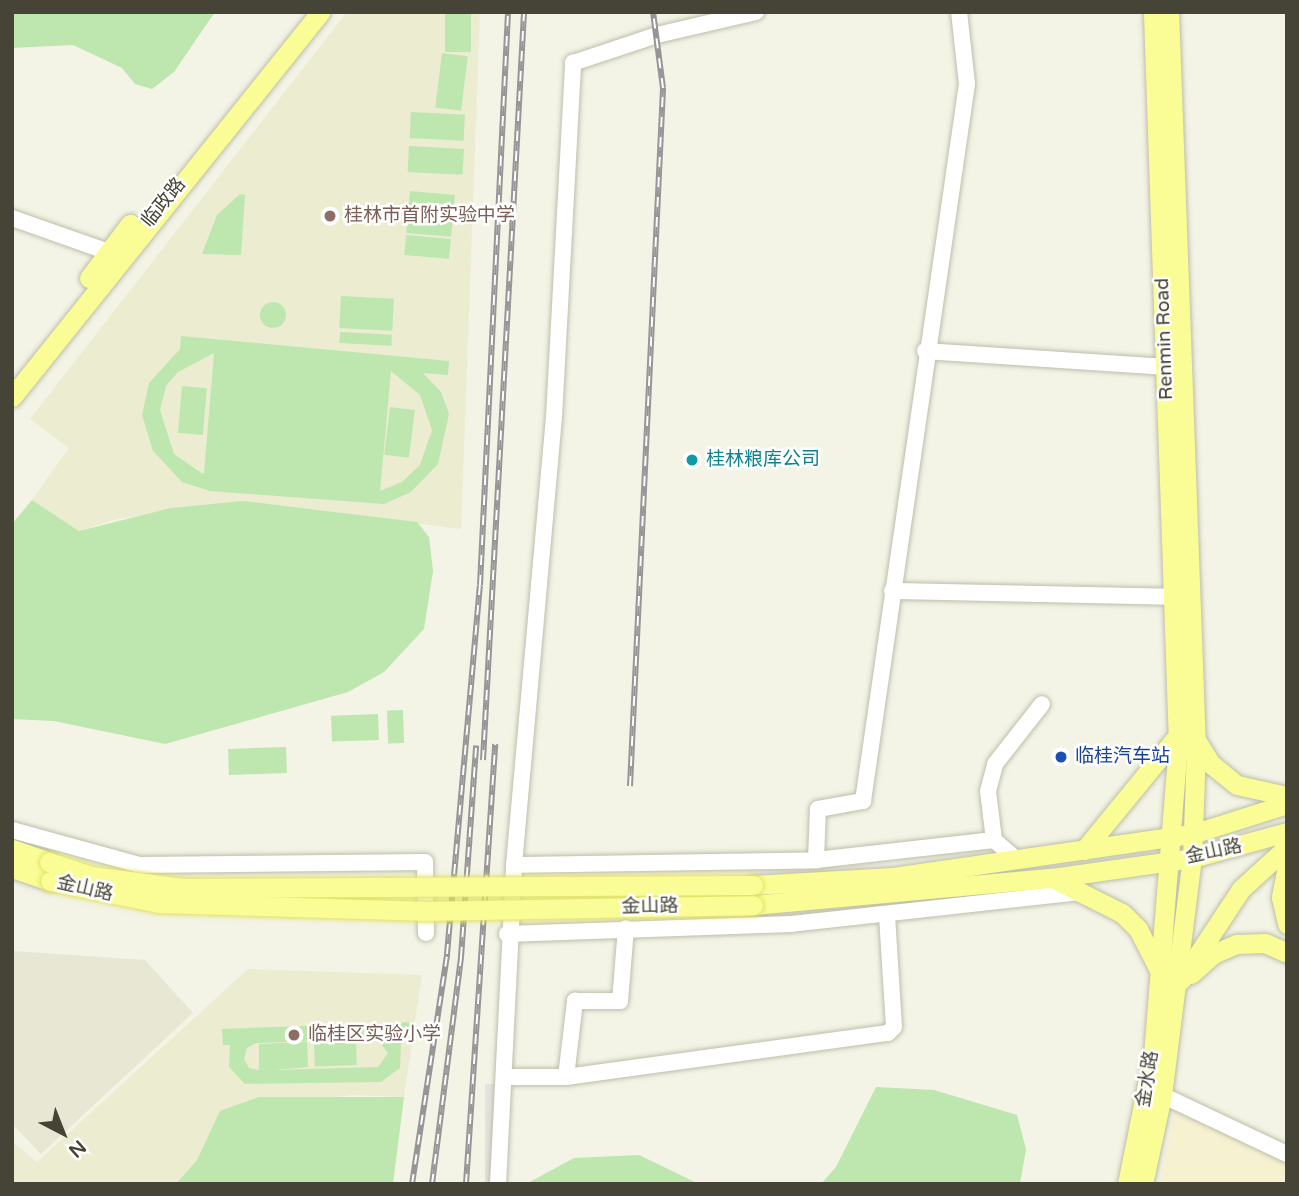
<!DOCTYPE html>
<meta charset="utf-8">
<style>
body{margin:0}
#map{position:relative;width:1299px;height:1196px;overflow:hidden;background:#f3f3e6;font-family:"Varela Round","Noto Sans SC",sans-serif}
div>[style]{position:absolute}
.residential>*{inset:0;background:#e7e7d4}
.commercial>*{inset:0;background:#f5f1d1}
.education>*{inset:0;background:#ebecd0}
.green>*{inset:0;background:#bde7af;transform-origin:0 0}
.round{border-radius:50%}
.parking>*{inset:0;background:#e4e3de;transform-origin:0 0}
.roads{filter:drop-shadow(0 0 2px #bebea9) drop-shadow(0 0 2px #bebea9)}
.minor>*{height:16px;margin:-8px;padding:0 8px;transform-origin:8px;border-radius:8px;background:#fff}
.major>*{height:19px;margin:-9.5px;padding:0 9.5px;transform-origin:9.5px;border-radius:9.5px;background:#fafd95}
.rail>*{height:6px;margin-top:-3px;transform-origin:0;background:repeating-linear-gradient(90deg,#fff 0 10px,#969696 0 20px);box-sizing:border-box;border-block:2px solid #969696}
.bridges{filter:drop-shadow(0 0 2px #e1e265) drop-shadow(0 0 2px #e1e265)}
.major-bridge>*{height:19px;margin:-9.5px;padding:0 9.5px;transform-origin:9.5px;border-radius:9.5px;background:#fafd95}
.dots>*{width:19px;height:19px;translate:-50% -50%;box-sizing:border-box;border:4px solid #fff;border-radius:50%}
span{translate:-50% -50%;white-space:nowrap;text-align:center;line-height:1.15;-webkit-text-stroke:5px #fff;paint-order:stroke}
.street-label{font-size:19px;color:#464436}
.education-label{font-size:19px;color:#785e54}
.left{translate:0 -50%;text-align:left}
.culture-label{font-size:19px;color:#0d838f}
.transit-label{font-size:19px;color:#164399}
.frame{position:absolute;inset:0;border:14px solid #464436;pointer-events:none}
.north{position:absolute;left:28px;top:1098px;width:70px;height:70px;-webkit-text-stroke:5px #fff;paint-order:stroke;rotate:138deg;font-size:19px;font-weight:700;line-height:28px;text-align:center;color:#464436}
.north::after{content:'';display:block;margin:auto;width:24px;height:32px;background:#464436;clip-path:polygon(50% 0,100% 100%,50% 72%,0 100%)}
</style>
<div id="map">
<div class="residential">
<i style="clip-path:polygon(12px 951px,145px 960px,193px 1013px,41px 1154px,12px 1124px)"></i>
</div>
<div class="commercial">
<i style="clip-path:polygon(1177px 1102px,1287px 1154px,1287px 1184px,1159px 1184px)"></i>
</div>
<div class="education">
<i style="clip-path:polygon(347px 12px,480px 12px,461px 529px,243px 501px,117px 519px,79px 531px,32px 500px,69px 448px,30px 419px)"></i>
<i style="clip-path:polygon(248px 969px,422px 975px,404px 1097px,353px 1095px,221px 1111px,197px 1160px,176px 1184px,12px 1184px,12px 1141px,37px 1162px)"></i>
</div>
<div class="green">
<i style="clip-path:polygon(12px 12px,215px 12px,174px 72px,152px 89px,135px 84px,122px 68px,73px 45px,12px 48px)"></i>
<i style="left:445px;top:12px;width:26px;height:40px"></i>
<i style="left:442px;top:53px;width:26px;height:55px;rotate:7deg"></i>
<i style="left:411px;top:112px;width:54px;height:26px;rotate:3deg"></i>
<i style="left:409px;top:146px;width:55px;height:26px;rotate:3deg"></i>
<i style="left:410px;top:191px;width:45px;height:19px;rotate:5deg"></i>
<i style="clip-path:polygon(240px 194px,245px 195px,241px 255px,202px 254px,217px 215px)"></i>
<i style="left:408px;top:213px;width:45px;height:20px;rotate:5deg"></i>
<i style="left:406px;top:235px;width:45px;height:20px;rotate:5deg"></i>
<i style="left:341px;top:296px;width:53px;height:32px;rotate:3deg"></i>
<i class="round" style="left:260px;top:302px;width:26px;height:26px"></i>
<i style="left:340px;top:332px;width:52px;height:11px;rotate:3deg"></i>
<i style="clip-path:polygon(evenodd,181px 336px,449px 361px,448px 375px,423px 373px,441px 392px,449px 414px,438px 464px,411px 492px,384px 504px,210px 491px,182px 482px,153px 451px,142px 415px,149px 383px,180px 349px,181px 336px,214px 353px,204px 473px,203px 474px,174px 454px,160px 410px,166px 386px,178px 372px,214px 353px,181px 336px,391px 371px,420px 395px,432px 430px,420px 465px,402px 482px,380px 491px,391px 371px)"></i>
<i style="left:182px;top:386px;width:25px;height:47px;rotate:5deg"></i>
<i style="left:390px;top:407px;width:25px;height:48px;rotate:7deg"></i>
<i style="clip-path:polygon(32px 500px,79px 531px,171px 508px,243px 501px,417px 522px,429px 537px,433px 571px,424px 629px,384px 672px,348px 692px,165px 744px,54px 721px,12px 719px,12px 524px)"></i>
<i style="left:403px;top:710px;width:33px;height:16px;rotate:88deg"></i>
<i style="left:378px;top:714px;width:26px;height:47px;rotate:88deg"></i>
<i style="left:286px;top:747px;width:26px;height:58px;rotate:88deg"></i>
<i style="clip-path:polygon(evenodd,413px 1022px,411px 1039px,401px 1040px,400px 1068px,381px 1082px,245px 1084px,229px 1067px,230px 1045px,223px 1045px,222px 1029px,413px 1022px,377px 1039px,388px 1053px,378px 1067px,273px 1070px,308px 1067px,307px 1042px,259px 1044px,259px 1070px,249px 1068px,244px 1059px,247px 1048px,256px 1043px,377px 1039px)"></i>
<i style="left:356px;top:1042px;width:23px;height:42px;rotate:88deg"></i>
<i style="clip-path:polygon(876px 1087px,934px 1090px,1017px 1115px,1026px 1149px,1020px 1184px,821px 1184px,836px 1167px)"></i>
<i style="clip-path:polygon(259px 1097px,404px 1097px,393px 1184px,176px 1184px,197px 1160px,220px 1111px)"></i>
<i style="clip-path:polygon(639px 1155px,699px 1184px,526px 1184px,574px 1158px)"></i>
</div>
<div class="parking">
<i style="left:485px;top:1084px;width:14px;height:100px"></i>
</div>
<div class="roads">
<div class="minor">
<i style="left:12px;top:218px;width:114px;rotate:19.4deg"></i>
<i style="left:925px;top:351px;width:242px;rotate:3.8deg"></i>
<i style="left:892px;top:591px;width:283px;rotate:1.2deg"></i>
<i style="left:12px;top:830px;width:133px;rotate:15.3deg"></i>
<i style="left:140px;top:865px;width:285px;rotate:-0.6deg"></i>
<i style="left:425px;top:862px;width:71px;rotate:89.2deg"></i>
<i style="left:994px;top:840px;width:49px;rotate:-97deg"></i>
<i style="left:988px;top:791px;width:28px;rotate:-75deg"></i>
<i style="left:995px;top:764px;width:76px;rotate:-51.9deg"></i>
<i style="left:816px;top:860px;width:179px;rotate:-6.4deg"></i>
<i style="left:994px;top:840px;width:29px;rotate:41deg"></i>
<i style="left:514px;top:865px;width:450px;rotate:-84.9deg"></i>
<i style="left:554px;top:417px;width:355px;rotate:-86.9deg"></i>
<i style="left:573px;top:63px;width:89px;rotate:-18.4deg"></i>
<i style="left:657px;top:35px;width:102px;rotate:-13.1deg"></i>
<i style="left:507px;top:934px;width:284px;rotate:-2deg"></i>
<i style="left:791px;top:924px;width:292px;rotate:-6.3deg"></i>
<i style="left:504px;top:1077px;width:62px"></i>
<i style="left:566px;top:1077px;width:325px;rotate:-7.8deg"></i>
<i style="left:888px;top:1033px;width:8px;rotate:-45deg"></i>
<i style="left:894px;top:1027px;width:111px;rotate:-93.6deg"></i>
<i style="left:566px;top:1077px;width:77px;rotate:-83.2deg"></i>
<i style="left:575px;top:1001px;width:45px"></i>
<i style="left:620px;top:1001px;width:73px;rotate:-85.3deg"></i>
<i style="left:1162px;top:1095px;width:138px;rotate:25.3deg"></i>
<i style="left:498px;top:1184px;width:319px;rotate:-87.1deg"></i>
<i style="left:514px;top:865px;width:302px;rotate:-0.9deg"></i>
<i style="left:816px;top:860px;width:51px;rotate:-87.8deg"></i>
<i style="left:818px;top:809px;width:46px;rotate:-10.1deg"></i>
<i style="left:863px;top:801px;width:725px;rotate:-81.75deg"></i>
<i style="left:967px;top:84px;width:72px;rotate:-96.3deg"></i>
</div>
<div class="major">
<i style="left:89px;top:278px;width:68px;rotate:-52.8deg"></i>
<i style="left:12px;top:397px;width:493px;rotate:-51.3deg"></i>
<i style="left:1196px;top:740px;width:28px;rotate:58deg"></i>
<i style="left:1211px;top:764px;width:33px;rotate:39deg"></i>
<i style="left:1237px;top:785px;width:51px;rotate:12.4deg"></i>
<i style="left:12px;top:849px;width:39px;rotate:19deg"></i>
<i style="left:1084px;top:850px;width:149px;rotate:-50.7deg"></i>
<i style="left:1287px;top:866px;width:32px;rotate:101deg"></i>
<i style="left:1281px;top:897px;width:28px;rotate:77deg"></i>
<i style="left:12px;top:868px;width:40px;rotate:18.9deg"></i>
<i style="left:1052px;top:878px;width:78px;rotate:26.6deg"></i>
<i style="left:1122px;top:913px;width:23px;rotate:45deg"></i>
<i style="left:1138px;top:929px;width:48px;rotate:62.9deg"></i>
<i style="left:753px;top:885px;width:140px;rotate:-3.3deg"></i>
<i style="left:893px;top:877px;width:302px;rotate:-8.2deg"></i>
<i style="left:1192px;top:834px;width:100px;rotate:-17.5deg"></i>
<i style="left:753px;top:905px;width:300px;rotate:-5.2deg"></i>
<i style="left:1052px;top:878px;width:141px;rotate:-8.1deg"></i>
<i style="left:1192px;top:858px;width:98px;rotate:-15.3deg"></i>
<i style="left:1191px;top:974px;width:30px;rotate:-42deg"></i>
<i style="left:1213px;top:954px;width:26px;rotate:-23deg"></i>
<i style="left:1237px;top:944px;width:28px;rotate:-2deg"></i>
<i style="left:1265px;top:943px;width:24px;rotate:24deg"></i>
<i style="left:1181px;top:980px;width:109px;rotate:-56.6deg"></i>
<i style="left:1241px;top:889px;width:62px;rotate:-42.4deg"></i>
<i style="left:1127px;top:1184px;width:132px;rotate:-78.6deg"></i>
<i style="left:1153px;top:1055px;width:312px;rotate:-85.4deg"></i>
<i style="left:1178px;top:744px;width:732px;rotate:-91.96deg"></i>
<i style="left:1143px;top:1184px;width:91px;rotate:-77.9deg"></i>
<i style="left:1162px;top:1095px;width:239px;rotate:-82.8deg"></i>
<i style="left:1192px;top:858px;width:111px;rotate:-87.9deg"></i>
<i style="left:1196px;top:747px;width:735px;rotate:-92.1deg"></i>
</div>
</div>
<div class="rail">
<i style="left:483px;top:760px;width:749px;rotate:-86.86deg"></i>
<i style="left:630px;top:786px;width:699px;rotate:-87.29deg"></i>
<i style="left:663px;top:88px;width:77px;rotate:-97.5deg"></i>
<i style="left:412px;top:1184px;width:233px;rotate:-81.3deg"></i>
<i style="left:447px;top:954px;width:370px;rotate:-84.9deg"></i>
<i style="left:480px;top:585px;width:574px;rotate:-87.2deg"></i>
<i style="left:432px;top:1184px;width:229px;rotate:-82.7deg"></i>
<i style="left:461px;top:957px;width:212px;rotate:-85.9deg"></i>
<i style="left:466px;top:1184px;width:441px;rotate:-86.2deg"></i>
</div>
<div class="bridges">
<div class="major-bridge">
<i style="left:49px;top:862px;width:44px;rotate:18.4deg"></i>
<i style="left:91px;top:876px;width:92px;rotate:7.5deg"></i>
<i style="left:182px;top:888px;width:571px;rotate:-0.3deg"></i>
<i style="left:50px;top:881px;width:111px;rotate:11.4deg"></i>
<i style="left:159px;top:903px;width:263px;rotate:1.7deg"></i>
<i style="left:422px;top:911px;width:331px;rotate:-1deg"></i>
</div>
</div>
<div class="dots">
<i style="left:330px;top:216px;background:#8d6e63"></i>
<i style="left:692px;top:460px;background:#0f9aa8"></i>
<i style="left:1061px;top:757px;background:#1a4fb4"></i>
<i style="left:294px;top:1035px;background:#8d6e63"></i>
</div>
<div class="street-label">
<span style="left:164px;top:203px;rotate:-51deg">临政路</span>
<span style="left:1165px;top:339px;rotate:-92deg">Renmin Road</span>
<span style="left:1214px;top:852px;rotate:-12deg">金山路</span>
<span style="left:85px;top:889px;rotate:13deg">金山路</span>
<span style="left:650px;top:907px;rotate:-1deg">金山路</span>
<span style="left:1148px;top:1079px;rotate:-81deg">金水路</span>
</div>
<div class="education-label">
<span class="left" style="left:344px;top:216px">桂林市首附实验中学</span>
<span class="left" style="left:308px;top:1035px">临桂区实验小学</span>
</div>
<div class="culture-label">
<span class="left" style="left:706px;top:460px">桂林粮库公司</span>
</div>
<div class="transit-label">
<span class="left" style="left:1075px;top:757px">临桂汽车站</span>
</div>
<div class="frame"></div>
<div class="north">N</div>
</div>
